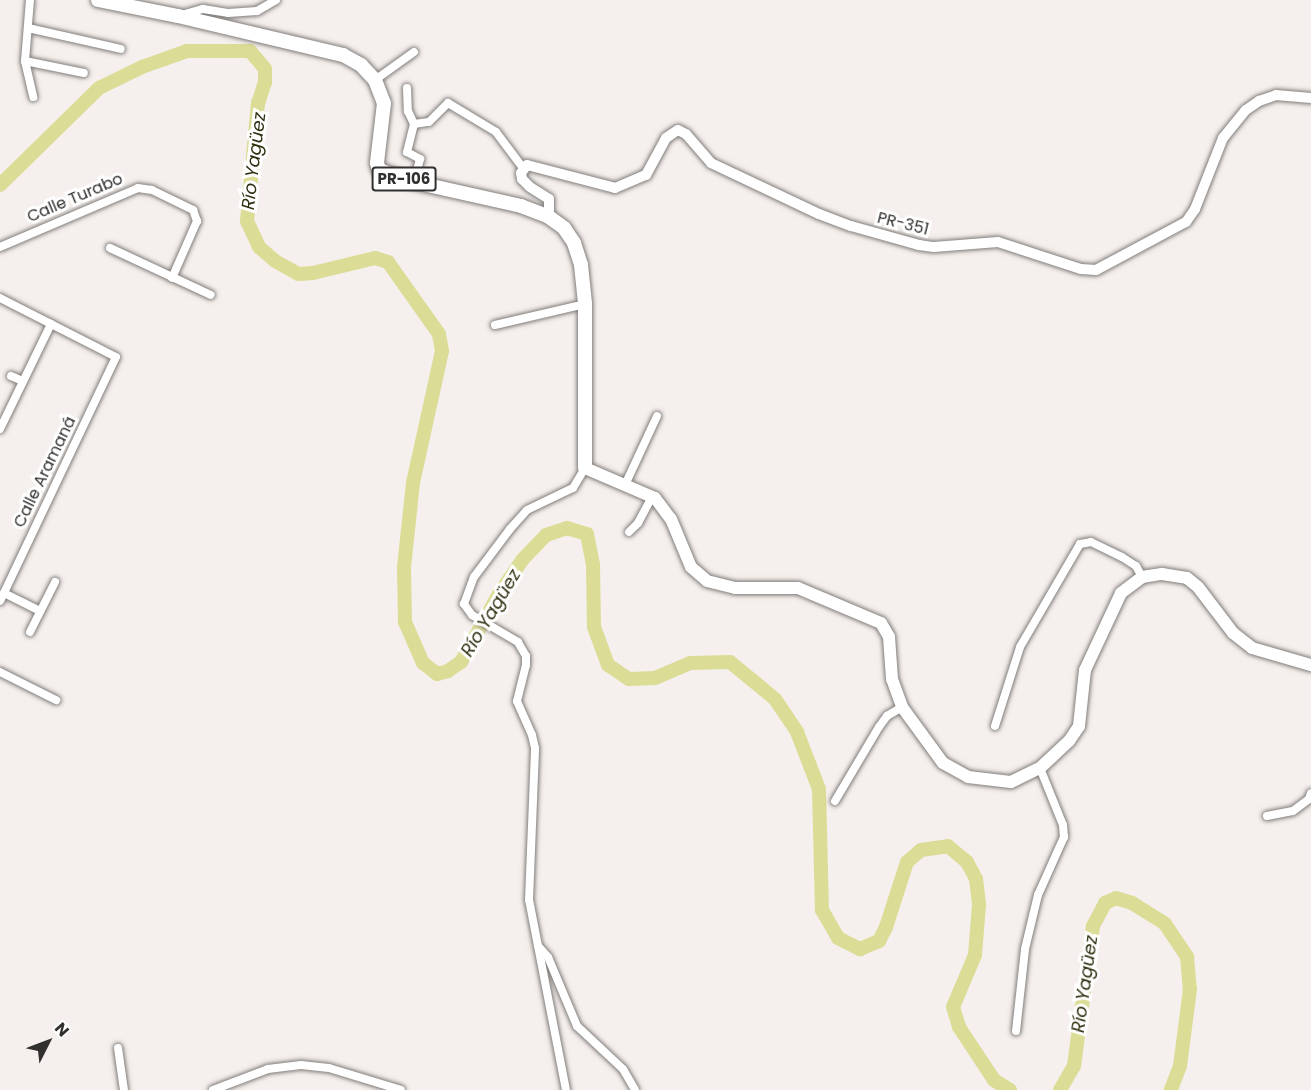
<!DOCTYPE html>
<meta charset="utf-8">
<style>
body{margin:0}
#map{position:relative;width:1311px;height:1090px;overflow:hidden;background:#f5f0ed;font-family:Poppins,sans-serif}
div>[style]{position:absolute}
.river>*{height:14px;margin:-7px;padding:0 7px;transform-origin:7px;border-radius:7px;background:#dbdc95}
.roads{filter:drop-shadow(0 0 2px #817d7a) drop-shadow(0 0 2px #817d7a)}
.minor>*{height:8px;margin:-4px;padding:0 4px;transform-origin:4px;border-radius:4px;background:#fff}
.tertiary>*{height:10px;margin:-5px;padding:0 5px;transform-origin:5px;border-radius:5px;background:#fff}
.secondary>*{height:12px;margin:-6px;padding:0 6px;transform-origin:6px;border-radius:6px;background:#fff}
.primary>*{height:14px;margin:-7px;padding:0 7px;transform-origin:7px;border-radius:7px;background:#fff}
span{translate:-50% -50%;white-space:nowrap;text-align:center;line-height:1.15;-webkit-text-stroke:6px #fff;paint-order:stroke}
.shield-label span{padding:2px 4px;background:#fff;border:2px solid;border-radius:4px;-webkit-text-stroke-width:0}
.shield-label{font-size:15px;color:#32302e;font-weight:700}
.street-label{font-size:16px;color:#32302e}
.water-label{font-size:18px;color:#2f2f10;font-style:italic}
.north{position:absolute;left:18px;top:1012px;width:60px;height:60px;-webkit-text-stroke:4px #fff;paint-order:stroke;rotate:48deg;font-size:16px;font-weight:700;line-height:24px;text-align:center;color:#32302e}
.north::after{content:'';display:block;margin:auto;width:21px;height:27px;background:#32302e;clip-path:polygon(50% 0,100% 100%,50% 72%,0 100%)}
</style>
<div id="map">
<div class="river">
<i style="left:0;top:185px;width:139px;rotate:-44.4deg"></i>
<i style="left:99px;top:88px;width:48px;rotate:-26deg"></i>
<i style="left:142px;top:67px;width:48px;rotate:-19.6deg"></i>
<i style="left:187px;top:51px;width:63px"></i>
<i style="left:250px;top:51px;width:23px;rotate:50deg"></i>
<i style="left:265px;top:69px;width:13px;rotate:90deg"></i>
<i style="left:265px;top:82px;width:22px;rotate:108deg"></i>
<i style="left:258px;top:103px;width:119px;rotate:95.3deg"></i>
<i style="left:247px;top:221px;width:29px;rotate:65deg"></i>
<i style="left:259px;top:247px;width:21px;rotate:41deg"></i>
<i style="left:275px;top:261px;width:26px;rotate:29deg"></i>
<i style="left:298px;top:274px;width:15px;rotate:-4deg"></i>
<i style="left:313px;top:273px;width:64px;rotate:-13.6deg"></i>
<i style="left:375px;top:258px;width:14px;rotate:17deg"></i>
<i style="left:388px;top:262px;width:88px;rotate:54.7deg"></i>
<i style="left:439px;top:334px;width:17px;rotate:80deg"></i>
<i style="left:442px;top:351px;width:135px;rotate:102.4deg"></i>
<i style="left:413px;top:483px;width:84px;rotate:96.1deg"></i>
<i style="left:404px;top:567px;width:55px;rotate:89deg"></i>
<i style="left:405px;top:622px;width:45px;rotate:66.3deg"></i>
<i style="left:423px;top:663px;width:18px;rotate:38deg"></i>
<i style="left:437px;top:674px;width:11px;rotate:-15deg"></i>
<i style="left:448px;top:671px;width:16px;rotate:-35deg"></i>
<i style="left:461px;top:662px;width:78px;rotate:-60.8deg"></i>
<i style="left:499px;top:594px;width:42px;rotate:-55.6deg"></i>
<i style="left:523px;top:559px;width:33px;rotate:-46deg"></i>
<i style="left:546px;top:535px;width:22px;rotate:-18deg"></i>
<i style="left:567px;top:528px;width:21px;rotate:17deg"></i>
<i style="left:587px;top:534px;width:31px;rotate:79deg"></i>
<i style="left:593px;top:564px;width:63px;rotate:89.1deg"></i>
<i style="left:594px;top:627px;width:40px;rotate:69.8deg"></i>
<i style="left:608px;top:665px;width:25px;rotate:34deg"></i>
<i style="left:629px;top:679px;width:26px;rotate:-2deg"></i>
<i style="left:655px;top:678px;width:38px;rotate:-23deg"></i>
<i style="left:690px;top:663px;width:40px;rotate:-1.4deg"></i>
<i style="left:730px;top:662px;width:58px;rotate:39.4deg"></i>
<i style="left:775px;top:699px;width:40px;rotate:56deg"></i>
<i style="left:797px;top:732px;width:61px;rotate:68.9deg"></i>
<i style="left:819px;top:789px;width:121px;rotate:88.6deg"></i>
<i style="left:822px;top:910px;width:32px;rotate:60deg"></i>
<i style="left:838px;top:938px;width:25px;rotate:27deg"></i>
<i style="left:860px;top:949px;width:21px;rotate:-23deg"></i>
<i style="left:879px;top:941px;width:16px;rotate:-63deg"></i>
<i style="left:886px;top:927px;width:68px;rotate:-72.1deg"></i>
<i style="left:907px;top:862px;width:18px;rotate:-41deg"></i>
<i style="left:921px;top:850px;width:27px;rotate:-8deg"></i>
<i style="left:948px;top:846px;width:25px;rotate:40deg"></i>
<i style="left:967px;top:862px;width:19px;rotate:62deg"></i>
<i style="left:976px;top:879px;width:26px;rotate:83deg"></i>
<i style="left:979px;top:905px;width:50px;rotate:94.6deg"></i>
<i style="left:975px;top:955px;width:56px;rotate:112.9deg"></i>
<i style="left:953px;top:1007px;width:21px;rotate:73deg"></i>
<i style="left:959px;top:1027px;width:64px;rotate:56.6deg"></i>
<i style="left:994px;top:1080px;width:19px;rotate:32deg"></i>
<i style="left:1060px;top:1090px;width:28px;rotate:-60deg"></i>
<i style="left:1074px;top:1066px;width:141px;rotate:-82.3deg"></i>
<i style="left:1093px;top:926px;width:26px;rotate:-62deg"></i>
<i style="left:1105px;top:903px;width:12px;rotate:-24deg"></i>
<i style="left:1116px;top:898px;width:17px;rotate:17deg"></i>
<i style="left:1132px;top:903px;width:39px;rotate:32deg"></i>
<i style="left:1165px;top:924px;width:40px;rotate:56deg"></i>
<i style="left:1187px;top:957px;width:32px;rotate:85deg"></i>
<i style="left:1190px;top:989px;width:78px;rotate:97.4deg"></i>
<i style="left:1180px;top:1066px;width:26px;rotate:111deg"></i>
</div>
<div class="roads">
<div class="minor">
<i style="left:30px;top:0;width:61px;rotate:94.7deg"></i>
<i style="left:25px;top:61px;width:37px;rotate:77deg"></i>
<i style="left:178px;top:16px;width:26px;rotate:-16deg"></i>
<i style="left:203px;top:9px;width:25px;rotate:9deg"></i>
<i style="left:228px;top:13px;width:29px;rotate:-4deg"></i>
<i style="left:257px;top:11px;width:22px;rotate:-30deg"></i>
<i style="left:28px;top:28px;width:95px;rotate:12.7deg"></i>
<i style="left:25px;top:61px;width:60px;rotate:11.5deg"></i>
<i style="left:375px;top:80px;width:48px;rotate:-35.7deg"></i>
<i style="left:407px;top:88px;width:23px;rotate:88deg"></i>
<i style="left:408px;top:111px;width:14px;rotate:65deg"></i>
<i style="left:414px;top:124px;width:29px;rotate:104deg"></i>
<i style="left:407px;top:152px;width:15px;rotate:28deg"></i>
<i style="left:420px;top:159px;width:24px;rotate:105deg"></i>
<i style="left:414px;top:124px;width:15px;rotate:-8deg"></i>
<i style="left:429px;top:122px;width:27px;rotate:-45deg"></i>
<i style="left:448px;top:103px;width:56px;rotate:31.1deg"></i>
<i style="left:496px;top:132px;width:45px;rotate:53.1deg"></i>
<i style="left:0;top:247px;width:150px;rotate:-23.1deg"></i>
<i style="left:138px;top:188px;width:14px;rotate:8deg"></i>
<i style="left:152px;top:190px;width:46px;rotate:26deg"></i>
<i style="left:193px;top:210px;width:12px;rotate:70deg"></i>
<i style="left:197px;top:221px;width:62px;rotate:113.7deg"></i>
<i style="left:110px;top:248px;width:111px;rotate:25deg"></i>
<i style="left:0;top:298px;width:130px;rotate:27deg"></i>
<i style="left:116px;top:357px;width:270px;rotate:115.4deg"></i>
<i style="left:495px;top:325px;width:92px;rotate:-13.1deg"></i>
<i style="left:11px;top:376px;width:13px;rotate:23deg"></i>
<i style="left:0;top:429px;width:117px;rotate:-64.1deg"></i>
<i style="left:625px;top:485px;width:76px;rotate:-65.1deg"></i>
<i style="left:629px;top:532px;width:13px;rotate:-45deg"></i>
<i style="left:638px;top:523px;width:30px;rotate:-62deg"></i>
<i style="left:4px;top:593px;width:40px;rotate:26.6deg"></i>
<i style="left:30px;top:632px;width:56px;rotate:-63.4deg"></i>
<i style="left:0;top:672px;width:63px;rotate:26.6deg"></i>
<i style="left:995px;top:726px;width:83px;rotate:-72.4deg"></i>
<i style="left:1020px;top:647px;width:119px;rotate:-59.8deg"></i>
<i style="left:1080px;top:544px;width:11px;rotate:-10deg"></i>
<i style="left:1091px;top:542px;width:34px;rotate:26deg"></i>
<i style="left:1122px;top:557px;width:17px;rotate:33deg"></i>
<i style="left:1136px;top:566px;width:13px;rotate:61deg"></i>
<i style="left:835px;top:801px;width:86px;rotate:-59.3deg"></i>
<i style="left:879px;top:727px;width:14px;rotate:-54deg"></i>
<i style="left:887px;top:716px;width:17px;rotate:-31deg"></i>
<i style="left:1267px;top:816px;width:26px;rotate:-11deg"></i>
<i style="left:1293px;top:811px;width:20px;rotate:-37deg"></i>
<i style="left:1309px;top:799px;width:6px;rotate:-72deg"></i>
<i style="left:538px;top:946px;width:15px;rotate:48deg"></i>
<i style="left:548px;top:957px;width:75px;rotate:67.2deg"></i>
<i style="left:577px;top:1026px;width:63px;rotate:43.1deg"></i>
<i style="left:623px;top:1069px;width:24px;rotate:60deg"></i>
<i style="left:1016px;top:1031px;width:82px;rotate:-83.7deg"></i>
<i style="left:1025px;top:949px;width:56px;rotate:-76.5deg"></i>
<i style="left:1038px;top:895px;width:64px;rotate:-65.9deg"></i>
<i style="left:1064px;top:837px;width:12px;rotate:-95deg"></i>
<i style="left:1063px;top:825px;width:61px;rotate:-112deg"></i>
<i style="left:118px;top:1048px;width:42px;rotate:81.9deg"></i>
<i style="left:213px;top:1090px;width:59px;rotate:-20.9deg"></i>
<i style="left:268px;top:1069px;width:33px;rotate:-7deg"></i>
<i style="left:301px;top:1065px;width:28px;rotate:6deg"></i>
<i style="left:329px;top:1068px;width:75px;rotate:17deg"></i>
<i style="left:566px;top:1090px;width:194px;rotate:-101deg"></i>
<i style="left:529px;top:900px;width:152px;rotate:-87.7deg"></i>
<i style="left:535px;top:748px;width:13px;rotate:-103deg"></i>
<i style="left:532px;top:735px;width:37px;rotate:-114deg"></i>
<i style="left:517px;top:701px;width:37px;rotate:-76deg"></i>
<i style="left:526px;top:665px;width:9px;rotate:-90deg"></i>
<i style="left:526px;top:656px;width:16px;rotate:-120deg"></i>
<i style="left:518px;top:642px;width:53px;rotate:-149.6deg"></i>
<i style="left:472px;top:615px;width:14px;rotate:-126deg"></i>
<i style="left:464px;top:604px;width:29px;rotate:-70deg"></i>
<i style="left:474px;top:577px;width:60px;rotate:-53.1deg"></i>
<i style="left:510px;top:529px;width:25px;rotate:-48deg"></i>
<i style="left:527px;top:510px;width:51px;rotate:-25.6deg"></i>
<i style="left:573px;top:488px;width:23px;rotate:-59deg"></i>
</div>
<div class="tertiary">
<i style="left:549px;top:217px;width:18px;rotate:-90deg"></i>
<i style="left:549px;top:199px;width:22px;rotate:-148deg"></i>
<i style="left:530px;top:187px;width:11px;rotate:-135deg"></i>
<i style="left:522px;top:179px;width:6px;rotate:-99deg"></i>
<i style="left:521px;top:173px;width:10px;rotate:-53deg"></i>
<i style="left:527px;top:165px;width:91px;rotate:14.6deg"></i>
<i style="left:615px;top:188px;width:34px;rotate:-23deg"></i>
<i style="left:646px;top:175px;width:42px;rotate:-61.6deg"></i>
<i style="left:666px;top:138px;width:14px;rotate:-34deg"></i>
<i style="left:678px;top:130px;width:9px;rotate:27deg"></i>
<i style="left:686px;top:134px;width:38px;rotate:49deg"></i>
<i style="left:711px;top:163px;width:119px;rotate:25.3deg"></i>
<i style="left:819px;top:214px;width:34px;rotate:21deg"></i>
<i style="left:851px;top:226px;width:71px;rotate:15.6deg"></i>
<i style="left:919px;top:245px;width:15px;rotate:8deg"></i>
<i style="left:934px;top:247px;width:64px;rotate:-4.5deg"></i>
<i style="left:998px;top:242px;width:87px;rotate:18deg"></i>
<i style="left:1081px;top:269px;width:15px;rotate:4deg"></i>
<i style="left:1096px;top:270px;width:102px;rotate:-28.1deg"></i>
<i style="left:1186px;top:222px;width:16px;rotate:-55deg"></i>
<i style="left:1195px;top:209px;width:76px;rotate:-68.5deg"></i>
<i style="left:1223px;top:138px;width:36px;rotate:-51deg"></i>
<i style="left:1246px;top:110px;width:16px;rotate:-35deg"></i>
<i style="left:1259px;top:101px;width:18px;rotate:-19deg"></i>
<i style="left:1276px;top:95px;width:35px;rotate:5deg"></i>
</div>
<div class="secondary">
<i style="left:585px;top:468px;width:76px;rotate:23.2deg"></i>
<i style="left:655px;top:498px;width:26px;rotate:53deg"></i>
<i style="left:671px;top:519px;width:52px;rotate:67.4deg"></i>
<i style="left:691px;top:567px;width:21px;rotate:41deg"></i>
<i style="left:707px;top:581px;width:29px;rotate:14deg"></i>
<i style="left:735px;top:588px;width:63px"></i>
<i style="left:798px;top:588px;width:90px;rotate:22.9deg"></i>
<i style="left:881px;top:623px;width:16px;rotate:60deg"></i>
<i style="left:889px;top:637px;width:42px;rotate:85.9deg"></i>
<i style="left:892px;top:679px;width:30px;rotate:70deg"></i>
<i style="left:902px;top:707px;width:69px;rotate:53.8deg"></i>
<i style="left:943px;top:763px;width:29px;rotate:29deg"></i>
<i style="left:968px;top:777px;width:43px;rotate:6.6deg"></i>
<i style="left:1011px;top:782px;width:32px;rotate:-26deg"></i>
<i style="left:1040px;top:768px;width:40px;rotate:-43deg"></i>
<i style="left:1069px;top:741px;width:18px;rotate:-56deg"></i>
<i style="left:1079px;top:726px;width:56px;rotate:-83.9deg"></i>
<i style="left:1085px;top:670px;width:85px;rotate:-64.9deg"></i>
<i style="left:1121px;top:593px;width:26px;rotate:-37deg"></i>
<i style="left:1142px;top:577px;width:20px;rotate:-9deg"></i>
<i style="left:1162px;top:574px;width:25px;rotate:9deg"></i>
<i style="left:1187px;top:578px;width:14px;rotate:39deg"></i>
<i style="left:1198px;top:587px;width:58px;rotate:52.7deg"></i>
<i style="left:1233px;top:633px;width:24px;rotate:38deg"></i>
<i style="left:1252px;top:648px;width:61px;rotate:16.1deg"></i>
</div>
<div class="primary">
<i style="left:98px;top:0;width:82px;rotate:11.3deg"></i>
<i style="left:178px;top:16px;width:170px;rotate:13.3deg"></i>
<i style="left:343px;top:55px;width:21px;rotate:29deg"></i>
<i style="left:361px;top:65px;width:21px;rotate:47deg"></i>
<i style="left:375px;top:80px;width:25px;rotate:69deg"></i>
<i style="left:384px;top:103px;width:60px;rotate:96.7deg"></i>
<i style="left:377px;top:163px;width:7px;rotate:74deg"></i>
<i style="left:379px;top:170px;width:37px;rotate:19deg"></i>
<i style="left:414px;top:182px;width:110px;rotate:12.6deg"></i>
<i style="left:521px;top:206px;width:30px;rotate:21deg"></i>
<i style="left:549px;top:217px;width:19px;rotate:36deg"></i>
<i style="left:564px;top:228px;width:18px;rotate:56deg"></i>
<i style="left:574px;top:243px;width:23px;rotate:72deg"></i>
<i style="left:581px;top:265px;width:39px;rotate:84deg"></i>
<i style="left:585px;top:304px;width:164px;rotate:90deg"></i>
</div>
</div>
<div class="shield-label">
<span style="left:404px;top:179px">PR-106</span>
</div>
<div class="street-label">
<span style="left:75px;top:198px;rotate:-23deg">Calle Turabo</span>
<span style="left:903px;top:224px;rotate:14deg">PR-351</span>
<span style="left:45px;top:472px;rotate:-64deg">Calle Aramaná</span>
</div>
<div class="water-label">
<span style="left:254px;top:161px;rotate:-83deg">Río Yagüez</span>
<span style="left:491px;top:613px;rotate:-59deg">Río Yagüez</span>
<span style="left:1085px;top:984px;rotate:-82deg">Río Yagüez</span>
</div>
<div class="north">N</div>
</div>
